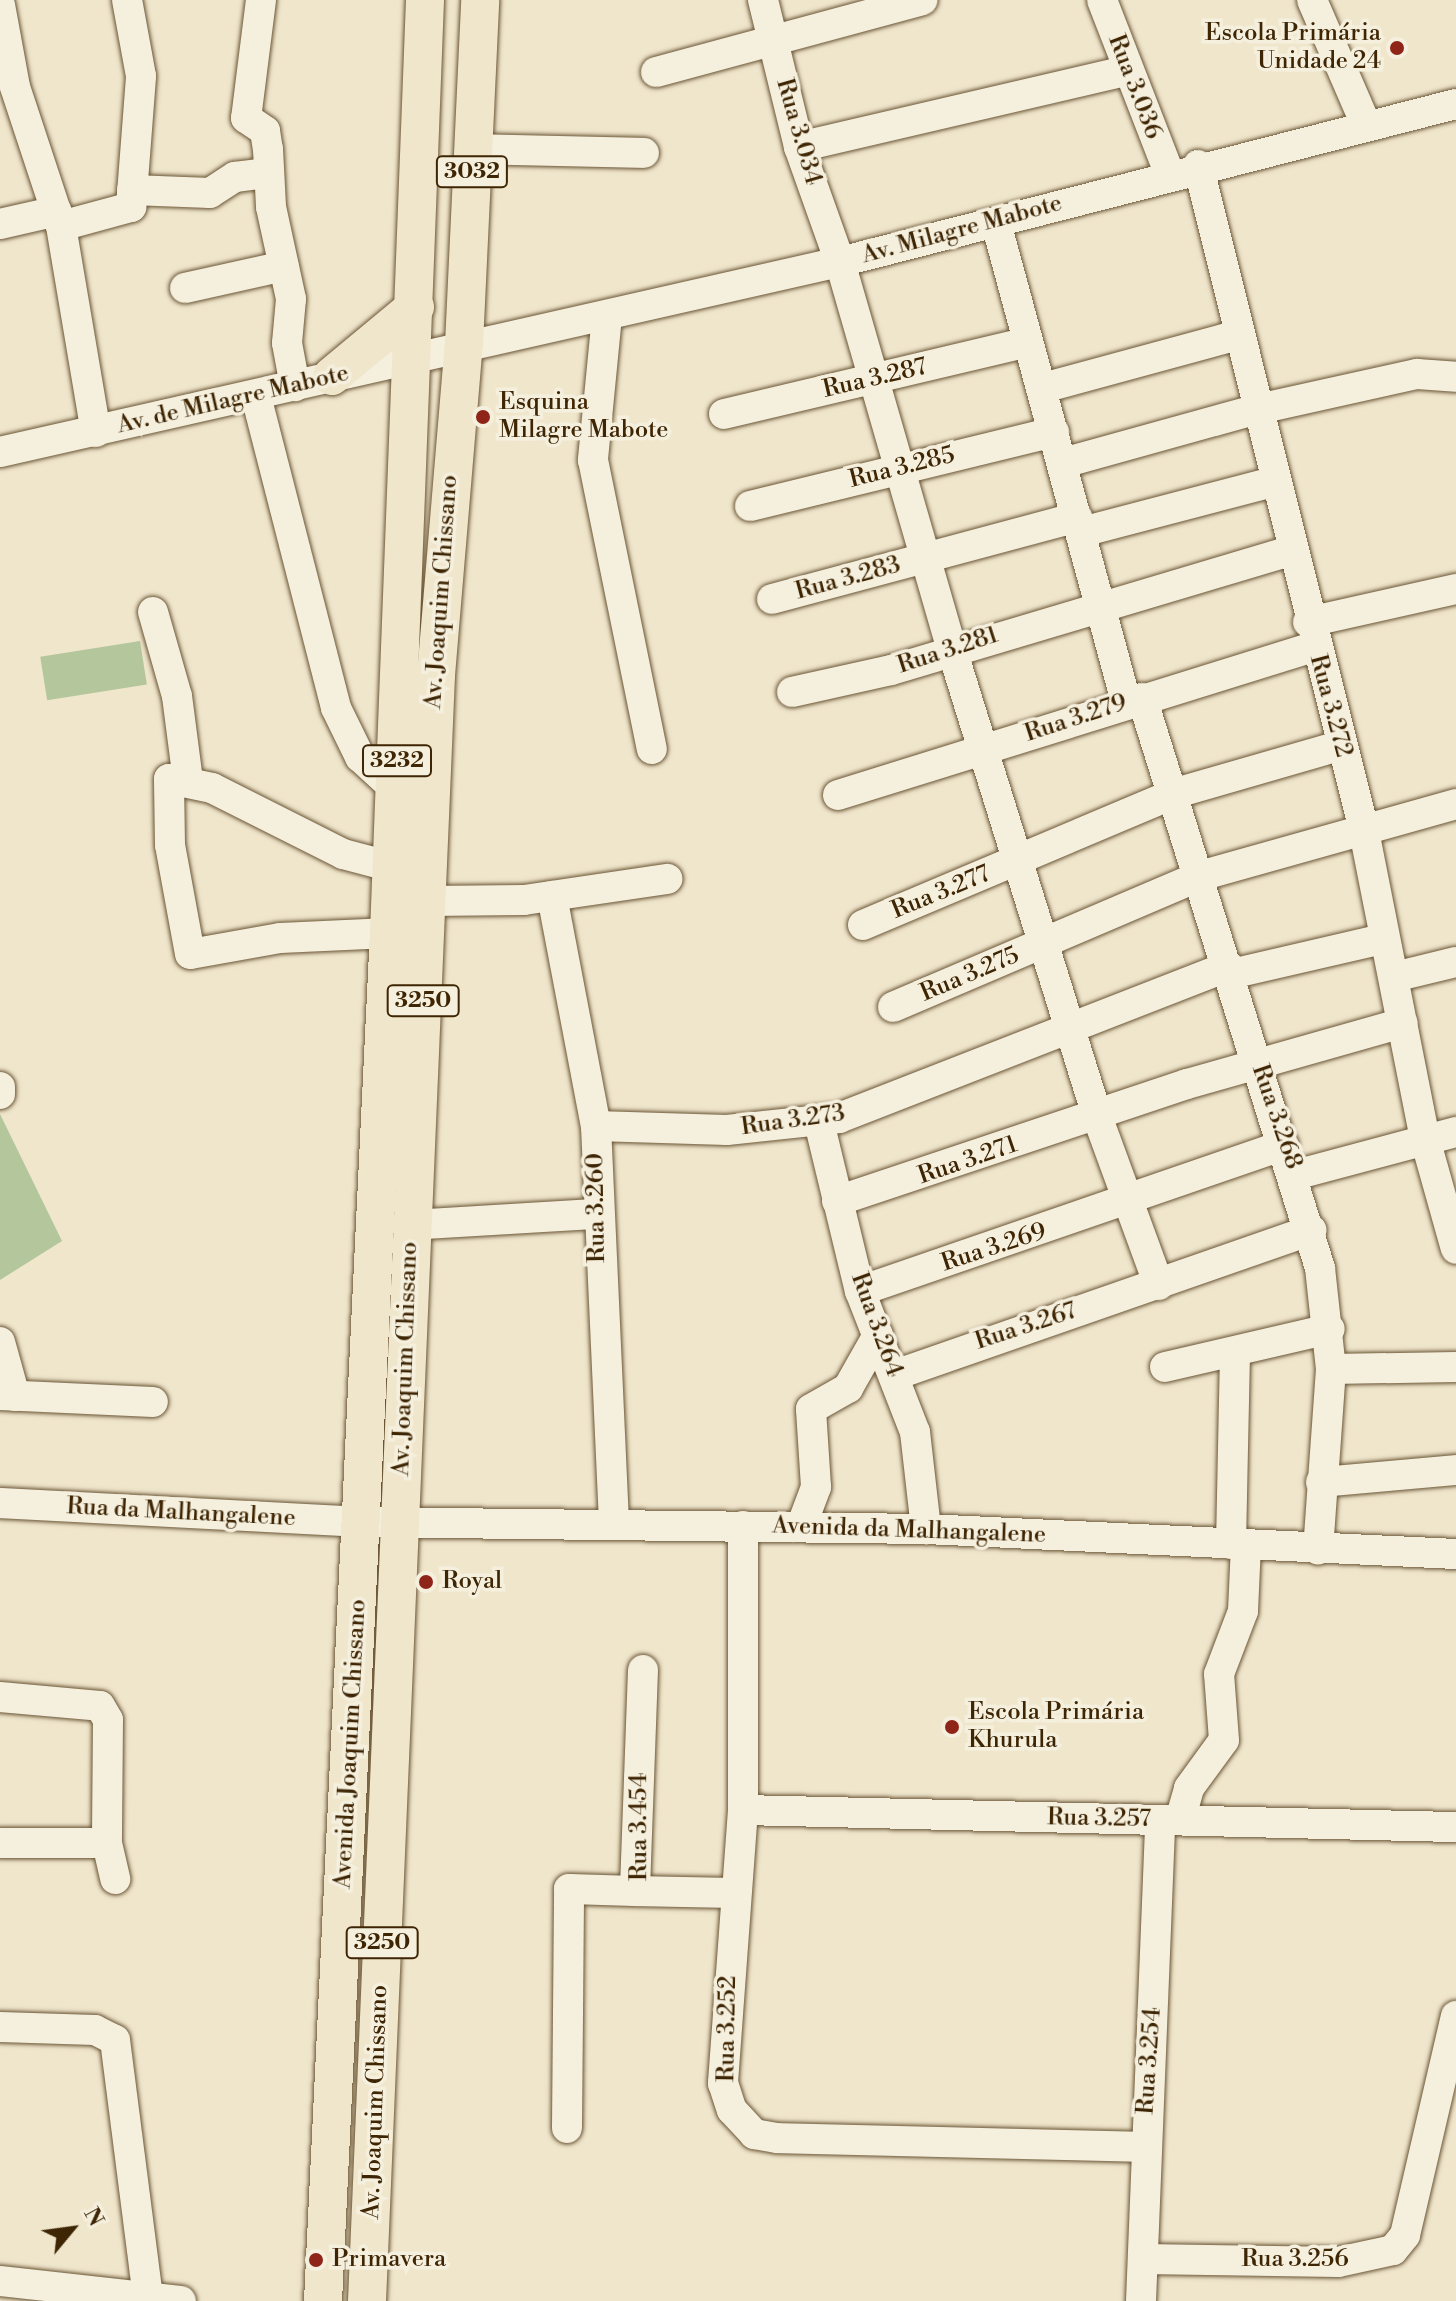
<!DOCTYPE html>
<meta charset="utf-8">
<style>
body{margin:0}
#map{position:relative;width:1456px;height:2301px;overflow:hidden;background:#f0e6cc;font-family:"Libre Bodoni",serif}
div>[style]{position:absolute}
.green>*{inset:0;background:#b4c69c;transform-origin:0 0}
.roads{filter:drop-shadow(0 0 2px #6a5535) drop-shadow(0 0 2px #6a5535)}
.minor>*{height:30px;margin:-15px;padding:0 15px;transform-origin:15px;border-radius:15px;background:#f5efde}
.major>*{height:38px;margin:-19px;padding:0 19px;transform-origin:19px;border-radius:19px;background:#f0e6cc}
.dots>*{width:22px;height:22px;translate:-50% -50%;box-sizing:border-box;border:4px solid #f5efde;border-radius:50%}
span{translate:-50% -50%;white-space:nowrap;text-align:center;line-height:1.15;-webkit-text-stroke:7px #f5efde;paint-order:stroke}
.shield-label span{padding:2px 6px;background:#f5efde;border:2px solid;border-radius:6px;-webkit-text-stroke-width:0}
.shield-label{font-size:22px;color:#3e2503;font-weight:700}
.poi-label{font-size:24px;color:#3e2503}
.right{translate:-100% -50%;text-align:right}
.left{translate:0 -50%;text-align:left}
.street-label{font-size:24px;color:#3e2503}
.north{position:absolute;left:32px;top:2189px;width:80px;height:80px;-webkit-text-stroke:6px #f5efde;paint-order:stroke;rotate:61deg;font-size:22px;font-weight:700;line-height:32px;text-align:center;color:#3e2503}
.north::after{content:'';display:block;margin:auto;width:28px;height:36px;background:#3e2503;clip-path:polygon(50% 0,100% 100%,50% 72%,0 100%)}
</style>
<div id="map">
<div class="green">
<i style="left:140px;top:641px;width:44px;height:101px;rotate:81deg"></i>
<i style="clip-path:polygon(0 1114px,62px 1241px,0 1280px)"></i>
</div>
<div class="roads">
<div class="minor">
<i style="left:261px;top:0;width:119px;rotate:97.2deg"></i>
<i style="left:246px;top:118px;width:23px;rotate:34deg"></i>
<i style="left:265px;top:131px;width:18px;rotate:81deg"></i>
<i style="left:268px;top:149px;width:58px;rotate:87deg"></i>
<i style="left:271px;top:207px;width:94px;rotate:77.7deg"></i>
<i style="left:291px;top:299px;width:44px;rotate:95.2deg"></i>
<i style="left:287px;top:343px;width:44px;rotate:79.5deg"></i>
<i style="left:763px;top:0;width:151px;rotate:76.2deg"></i>
<i style="left:799px;top:147px;width:122px;rotate:70.4deg"></i>
<i style="left:840px;top:262px;width:404px;rotate:73.9deg"></i>
<i style="left:952px;top:650px;width:488px;rotate:72.7deg"></i>
<i style="left:1097px;top:1116px;width:180px;rotate:69.9deg"></i>
<i style="left:1102px;top:0;width:186px;rotate:68.8deg"></i>
<i style="left:1312px;top:0;width:136px;rotate:66.6deg"></i>
<i style="left:0;top:5px;width:83px;rotate:79.6deg"></i>
<i style="left:15px;top:87px;width:146px;rotate:71.7deg"></i>
<i style="left:61px;top:226px;width:209px;rotate:80.4deg"></i>
<i style="left:656px;top:72px;width:276px;rotate:-15.1deg"></i>
<i style="left:799px;top:147px;width:335px;rotate:-13.1deg"></i>
<i style="left:473px;top:149px;width:171px;rotate:1.3deg"></i>
<i style="left:1198px;top:165px;width:681px;rotate:75.98deg"></i>
<i style="left:1363px;top:826px;width:319px;rotate:78.8deg"></i>
<i style="left:1425px;top:1139px;width:114px;rotate:74.3deg"></i>
<i style="left:132px;top:190px;width:78px;rotate:2.2deg"></i>
<i style="left:210px;top:193px;width:30px;rotate:-33deg"></i>
<i style="left:235px;top:177px;width:33px;rotate:-7deg"></i>
<i style="left:996px;top:223px;width:499px;rotate:74.8deg"></i>
<i style="left:0;top:224px;width:58px;rotate:-12.8deg"></i>
<i style="left:61px;top:226px;width:73px;rotate:-15.2deg"></i>
<i style="left:131px;top:207px;width:131px;rotate:-85.6deg"></i>
<i style="left:141px;top:76px;width:77px;rotate:-100.4deg"></i>
<i style="left:185px;top:288px;width:101px;rotate:-12.5deg"></i>
<i style="left:607px;top:316px;width:145px;rotate:95.6deg"></i>
<i style="left:593px;top:460px;width:295px;rotate:78.5deg"></i>
<i style="left:1043px;top:388px;width:199px;rotate:-15.2deg"></i>
<i style="left:256px;top:396px;width:322px;rotate:75.6deg"></i>
<i style="left:336px;top:708px;width:55px;rotate:63.9deg"></i>
<i style="left:360px;top:757px;width:47px;rotate:42.4deg"></i>
<i style="left:724px;top:414px;width:309px;rotate:-13.3deg"></i>
<i style="left:0;top:452px;width:861px;rotate:-12.75deg"></i>
<i style="left:840px;top:262px;width:636px;rotate:-14.39deg"></i>
<i style="left:1063px;top:463px;width:198px;rotate:-15.5deg"></i>
<i style="left:1254px;top:410px;width:167px;rotate:-12.5deg"></i>
<i style="left:1417px;top:374px;width:39px;rotate:4deg"></i>
<i style="left:750px;top:506px;width:313px;rotate:-13.7deg"></i>
<i style="left:1082px;top:532px;width:197px;rotate:-14.7deg"></i>
<i style="left:772px;top:599px;width:316px;rotate:-15deg"></i>
<i style="left:153px;top:612px;width:87px;rotate:74.1deg"></i>
<i style="left:177px;top:696px;width:86px;rotate:82.6deg"></i>
<i style="left:1308px;top:622px;width:152px;rotate:-12.6deg"></i>
<i style="left:792px;top:692px;width:101px;rotate:-12.5deg"></i>
<i style="left:891px;top:670px;width:415px;rotate:-16.6deg"></i>
<i style="left:1142px;top:698px;width:597px;rotate:72.66deg"></i>
<i style="left:1320px;top:1268px;width:102px;rotate:83.8deg"></i>
<i style="left:1331px;top:1369px;width:181px;rotate:94.1deg"></i>
<i style="left:838px;top:795px;width:498px;rotate:-17.3deg"></i>
<i style="left:552px;top:896px;width:234px;rotate:79.2deg"></i>
<i style="left:596px;top:1126px;width:398px;rotate:87.4deg"></i>
<i style="left:428px;top:901px;width:96px;rotate:-0.6deg"></i>
<i style="left:524px;top:900px;width:145px;rotate:-8.4deg"></i>
<i style="left:863px;top:925px;width:340px;rotate:-22.9deg"></i>
<i style="left:1176px;top:793px;width:170px;rotate:-16.1deg"></i>
<i style="left:389px;top:933px;width:109px;rotate:177.4deg"></i>
<i style="left:280px;top:938px;width:91px;rotate:169.9deg"></i>
<i style="left:190px;top:954px;width:111px;rotate:-100.4deg"></i>
<i style="left:170px;top:845px;width:66px;rotate:-90.9deg"></i>
<i style="left:169px;top:779px;width:44px;rotate:11.8deg"></i>
<i style="left:212px;top:788px;width:147px;rotate:26.7deg"></i>
<i style="left:343px;top:854px;width:51px;rotate:14.9deg"></i>
<i style="left:1231px;top:974px;width:156px;rotate:-13deg"></i>
<i style="left:1394px;top:977px;width:64px;rotate:-13.6deg"></i>
<i style="left:893px;top:1007px;width:334px;rotate:-23.1deg"></i>
<i style="left:1200px;top:876px;width:266px;rotate:-15.7deg"></i>
<i style="left:0;top:1087px;width:7px;rotate:90deg"></i>
<i style="left:819px;top:1122px;width:174px;rotate:76.4deg"></i>
<i style="left:860px;top:1291px;width:151px;rotate:68.7deg"></i>
<i style="left:915px;top:1432px;width:98px;rotate:83.5deg"></i>
<i style="left:596px;top:1126px;width:131px;rotate:1.7deg"></i>
<i style="left:727px;top:1130px;width:113px;rotate:-6.1deg"></i>
<i style="left:839px;top:1118px;width:418px;rotate:-21.3deg"></i>
<i style="left:1295px;top:1175px;width:167px;rotate:-15deg"></i>
<i style="left:837px;top:1201px;width:369px;rotate:-18.5deg"></i>
<i style="left:1187px;top:1084px;width:224px;rotate:-15.8deg"></i>
<i style="left:410px;top:1225px;width:186px;rotate:-3.4deg"></i>
<i style="left:860px;top:1291px;width:448px;rotate:-19deg"></i>
<i style="left:0;top:1342px;width:56px;rotate:74.5deg"></i>
<i style="left:1165px;top:1367px;width:169px;rotate:-13deg"></i>
<i style="left:1331px;top:1369px;width:125px;rotate:-0.9deg"></i>
<i style="left:895px;top:1375px;width:441px;rotate:-19.2deg"></i>
<i style="left:0;top:1395px;width:153px;rotate:2.6deg"></i>
<i style="left:1321px;top:1482px;width:136px;rotate:-5.1deg"></i>
<i style="left:0;top:1503px;width:362px;rotate:3deg"></i>
<i style="left:362px;top:1522px;width:564px;rotate:0.71deg"></i>
<i style="left:926px;top:1529px;width:531px;rotate:2.7deg"></i>
<i style="left:743px;top:1526px;width:284px;rotate:90deg"></i>
<i style="left:743px;top:1810px;width:274px;rotate:94.2deg"></i>
<i style="left:723px;top:2083px;width:28px;rotate:72deg"></i>
<i style="left:732px;top:2110px;width:33px;rotate:47deg"></i>
<i style="left:754px;top:2134px;width:23px;rotate:10deg"></i>
<i style="left:777px;top:2138px;width:367px;rotate:1.4deg"></i>
<i style="left:801px;top:1527px;width:43px;rotate:-69.4deg"></i>
<i style="left:816px;top:1487px;width:78px;rotate:-93.7deg"></i>
<i style="left:811px;top:1409px;width:43px;rotate:-29.6deg"></i>
<i style="left:848px;top:1388px;width:61px;rotate:-60.5deg"></i>
<i style="left:1231px;top:1544px;width:188px;rotate:-88.8deg"></i>
<i style="left:643px;top:1670px;width:221px;rotate:92.1deg"></i>
<i style="left:635px;top:1891px;width:97px;rotate:1.2deg"></i>
<i style="left:0;top:1697px;width:100px;rotate:5.1deg"></i>
<i style="left:100px;top:1706px;width:16px;rotate:60deg"></i>
<i style="left:108px;top:1720px;width:123px;rotate:90.5deg"></i>
<i style="left:107px;top:1843px;width:37px;rotate:77deg"></i>
<i style="left:743px;top:1810px;width:713px;rotate:1.37deg"></i>
<i style="left:1180px;top:1820px;width:33px;rotate:-74deg"></i>
<i style="left:1189px;top:1788px;width:59px;rotate:-53.9deg"></i>
<i style="left:1224px;top:1740px;width:66px;rotate:-94.3deg"></i>
<i style="left:1219px;top:1674px;width:67px;rotate:-69.1deg"></i>
<i style="left:1243px;top:1611px;width:65px;rotate:-87.4deg"></i>
<i style="left:0;top:1843px;width:107px"></i>
<i style="left:0;top:2027px;width:95px;rotate:1.8deg"></i>
<i style="left:95px;top:2030px;width:22px;rotate:27deg"></i>
<i style="left:115px;top:2040px;width:260px;rotate:82.7deg"></i>
<i style="left:567px;top:2128px;width:239px;rotate:-89.5deg"></i>
<i style="left:569px;top:1889px;width:66px;rotate:1.7deg"></i>
<i style="left:1143px;top:2259px;width:195px;rotate:0.9deg"></i>
<i style="left:1338px;top:2262px;width:56px;rotate:-12.3deg"></i>
<i style="left:1393px;top:2250px;width:19px;rotate:-51deg"></i>
<i style="left:1405px;top:2235px;width:225px;rotate:-76.9deg"></i>
<i style="left:0;top:2281px;width:182px;rotate:6.3deg"></i>
<i style="left:1141px;top:2301px;width:480px;rotate:-87.7deg"></i>
</div>
<div class="major">
<i style="left:332px;top:376px;width:108px;rotate:-39.7deg"></i>
<i style="left:323px;top:2301px;width:1370px;rotate:-87.24deg"></i>
<i style="left:389px;top:933px;width:934px;rotate:-87.79deg"></i>
<i style="left:367px;top:2301px;width:1627px;rotate:-87.57deg"></i>
<i style="left:436px;top:675px;width:331px;rotate:-85.2deg"></i>
<i style="left:464px;top:345px;width:345px;rotate:-87.3deg"></i>
</div>
</div>
<div class="dots">
<i style="left:1397px;top:48px;background:#8f2418"></i>
<i style="left:483px;top:417px;background:#8f2418"></i>
<i style="left:426px;top:1582px;background:#8f2418"></i>
<i style="left:952px;top:1727px;background:#8f2418"></i>
<i style="left:316px;top:2260px;background:#8f2418"></i>
</div>
<div class="shield-label">
<span style="left:472px;top:172px">3032</span>
<span style="left:397px;top:761px">3232</span>
<span style="left:423px;top:1001px">3250</span>
<span style="left:382px;top:1943px">3250</span>
</div>
<div class="poi-label">
<span class="right" style="left:1381px;top:48px">Escola Primária<br>Unidade 24</span>
<span class="left" style="left:499px;top:417px">Esquina<br>Milagre Mabote</span>
<span class="left" style="left:442px;top:1582px">Royal</span>
<span class="left" style="left:968px;top:1727px">Escola Primária<br>Khurula</span>
<span class="left" style="left:332px;top:2260px">Primavera</span>
</div>
<div class="street-label">
<span style="left:1134px;top:87px;rotate:69deg">Rua 3.036</span>
<span style="left:798px;top:132px;rotate:74deg">Rua 3.034</span>
<span style="left:962px;top:230px;rotate:-15deg">Av. Milagre Mabote</span>
<span style="left:875px;top:379px;rotate:-13deg">Rua 3.287</span>
<span style="left:233px;top:400px;rotate:-13deg">Av. de Milagre Mabote</span>
<span style="left:902px;top:468px;rotate:-14deg">Rua 3.285</span>
<span style="left:848px;top:579px;rotate:-15deg">Rua 3.283</span>
<span style="left:442px;top:592px;rotate:-86deg">Av. Joaquim Chissano</span>
<span style="left:948px;top:651px;rotate:-18deg">Rua 3.281</span>
<span style="left:1330px;top:706px;rotate:75deg">Rua 3.272</span>
<span style="left:1076px;top:719px;rotate:-18deg">Rua 3.279</span>
<span style="left:941px;top:893px;rotate:-22deg">Rua 3.277</span>
<span style="left:970px;top:975px;rotate:-23deg">Rua 3.275</span>
<span style="left:1276px;top:1117px;rotate:71deg">Rua 3.268</span>
<span style="left:793px;top:1121px;rotate:-8deg">Rua 3.273</span>
<span style="left:968px;top:1161px;rotate:-19deg">Rua 3.271</span>
<span style="left:597px;top:1208px;rotate:-91deg">Rua 3.260</span>
<span style="left:994px;top:1248px;rotate:-18deg">Rua 3.269</span>
<span style="left:876px;top:1325px;rotate:70deg">Rua 3.264</span>
<span style="left:1026px;top:1327px;rotate:-18deg">Rua 3.267</span>
<span style="left:406px;top:1359px;rotate:-88deg">Av. Joaquim Chissano</span>
<span style="left:181px;top:1513px;rotate:3deg">Rua da Malhangalene</span>
<span style="left:909px;top:1531px;rotate:2deg">Avenida da Malhangalene</span>
<span style="left:351px;top:1744px;rotate:-87deg">Avenida Joaquim Chissano</span>
<span style="left:1099px;top:1819px;rotate:1deg">Rua 3.257</span>
<span style="left:640px;top:1827px;rotate:-90deg">Rua 3.454</span>
<span style="left:728px;top:2029px;rotate:-89deg">Rua 3.252</span>
<span style="left:1150px;top:2061px;rotate:-86deg">Rua 3.254</span>
<span style="left:376px;top:2102px;rotate:-88deg">Av. Joaquim Chissano</span>
<span style="left:1295px;top:2260px">Rua 3.256</span>
</div>
<div class="north">N</div>
</div>
